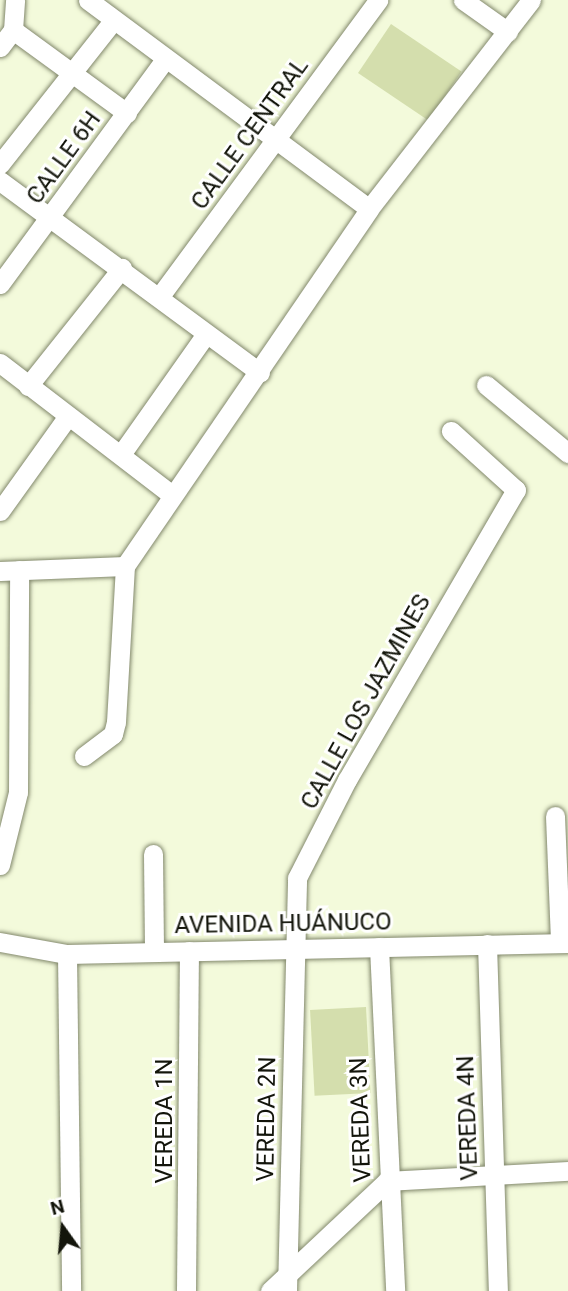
<!DOCTYPE html>
<meta charset="utf-8">
<style>
body{margin:0}
#map{position:relative;width:568px;height:1291px;overflow:hidden;background:#f3fadb;font-family:Roboto,sans-serif}
div>[style]{position:absolute}
.green>*{inset:0;background:#d4dead;transform-origin:0 0}
.roads{filter:drop-shadow(0 0 2px #82886c) drop-shadow(0 0 2px #82886c)}
.minor>*{height:19px;margin:-9.5px;padding:0 9.5px;transform-origin:9.5px;border-radius:9.5px;background:#fff}
span{translate:-50% -50%;white-space:nowrap;text-align:center;line-height:1.15;-webkit-text-stroke:6px #fff;paint-order:stroke}
.street-label{font-size:24px;color:#13150b}
.north{position:absolute;left:28px;top:1193px;width:70px;height:70px;-webkit-text-stroke:5px #fff;paint-order:stroke;rotate:345deg;font-size:19px;font-weight:700;line-height:28px;text-align:center;color:#13150b}
.north::after{content:'';display:block;margin:auto;width:24px;height:32px;background:#13150b;clip-path:polygon(50% 0,100% 100%,50% 72%,0 100%)}
</style>
<div id="map">
<div class="green">
<i style="left:391px;top:24px;width:85px;height:59px;rotate:34deg"></i>
<i style="left:366px;top:1007px;width:86px;height:56px;rotate:87deg"></i>
</div>
<div class="roads">
<div class="minor">
<i style="left:88px;top:0;width:350px;rotate:36.6deg"></i>
<i style="left:463px;top:0;width:55px;rotate:35.4deg"></i>
<i style="left:13px;top:30px;width:141px;rotate:36.1deg"></i>
<i style="left:0;top:47px;width:21px;rotate:-53deg"></i>
<i style="left:13px;top:30px;width:30px;rotate:-86deg"></i>
<i style="left:0;top:164px;width:182px;rotate:-51.7deg"></i>
<i style="left:0;top:181px;width:323px;rotate:36.4deg"></i>
<i style="left:0;top:284px;width:279px;rotate:-53.7deg"></i>
<i style="left:160px;top:296px;width:368px;rotate:-53.6deg"></i>
<i style="left:0;top:363px;width:217px;rotate:37.5deg"></i>
<i style="left:486px;top:385px;width:107px;rotate:39.7deg"></i>
<i style="left:28px;top:386px;width:151px;rotate:-51.5deg"></i>
<i style="left:122px;top:453px;width:146px;rotate:-54.8deg"></i>
<i style="left:0;top:511px;width:117px;rotate:-54.4deg"></i>
<i style="left:0;top:571px;width:125px;rotate:-2.3deg"></i>
<i style="left:84px;top:756px;width:36px;rotate:-37deg"></i>
<i style="left:113px;top:734px;width:12px;rotate:-76deg"></i>
<i style="left:116px;top:722px;width:156px;rotate:-86.7deg"></i>
<i style="left:125px;top:566px;width:432px;rotate:-55.6deg"></i>
<i style="left:369px;top:209px;width:264px;rotate:-52.2deg"></i>
<i style="left:555px;top:816px;width:127px;rotate:87.7deg"></i>
<i style="left:153px;top:854px;width:98px;rotate:89.4deg"></i>
<i style="left:0;top:865px;width:75px;rotate:-76.1deg"></i>
<i style="left:18px;top:792px;width:222px;rotate:-89.7deg"></i>
<i style="left:0;top:942px;width:68px;rotate:10.2deg"></i>
<i style="left:67px;top:954px;width:501px;rotate:-1.26deg"></i>
<i style="left:487px;top:944px;width:347px;rotate:88.2deg"></i>
<i style="left:379px;top:947px;width:344px;rotate:87.3deg"></i>
<i style="left:67px;top:954px;width:337px;rotate:89.3deg"></i>
<i style="left:186px;top:1291px;width:340px;rotate:-89.5deg"></i>
<i style="left:270px;top:1291px;width:161px;rotate:-43.2deg"></i>
<i style="left:387px;top:1181px;width:181px;rotate:-3.2deg"></i>
<i style="left:287px;top:1291px;width:413px;rotate:-88.6deg"></i>
<i style="left:297px;top:878px;width:110px;rotate:-63deg"></i>
<i style="left:347px;top:780px;width:336px;rotate:-59.8deg"></i>
<i style="left:516px;top:490px;width:88px;rotate:-137.8deg"></i>
</div>
</div>
<div class="street-label">
<span style="left:250px;top:134px;rotate:-54deg">CALLE CENTRAL</span>
<span style="left:64px;top:158px;rotate:-54deg">CALLE 6H</span>
<span style="left:366px;top:702px;rotate:-61deg">CALLE LOS JAZMINES</span>
<span style="left:283px;top:924px;rotate:-1deg">AVENIDA HUÁNUCO</span>
<span style="left:468px;top:1118px;rotate:-92deg">VEREDA 4N</span>
<span style="left:267px;top:1119px;rotate:-89deg">VEREDA 2N</span>
<span style="left:361px;top:1120px;rotate:-92deg">VEREDA 3N</span>
<span style="left:165px;top:1121px;rotate:-90deg">VEREDA 1N</span>
</div>
<div class="north">N</div>
</div>
